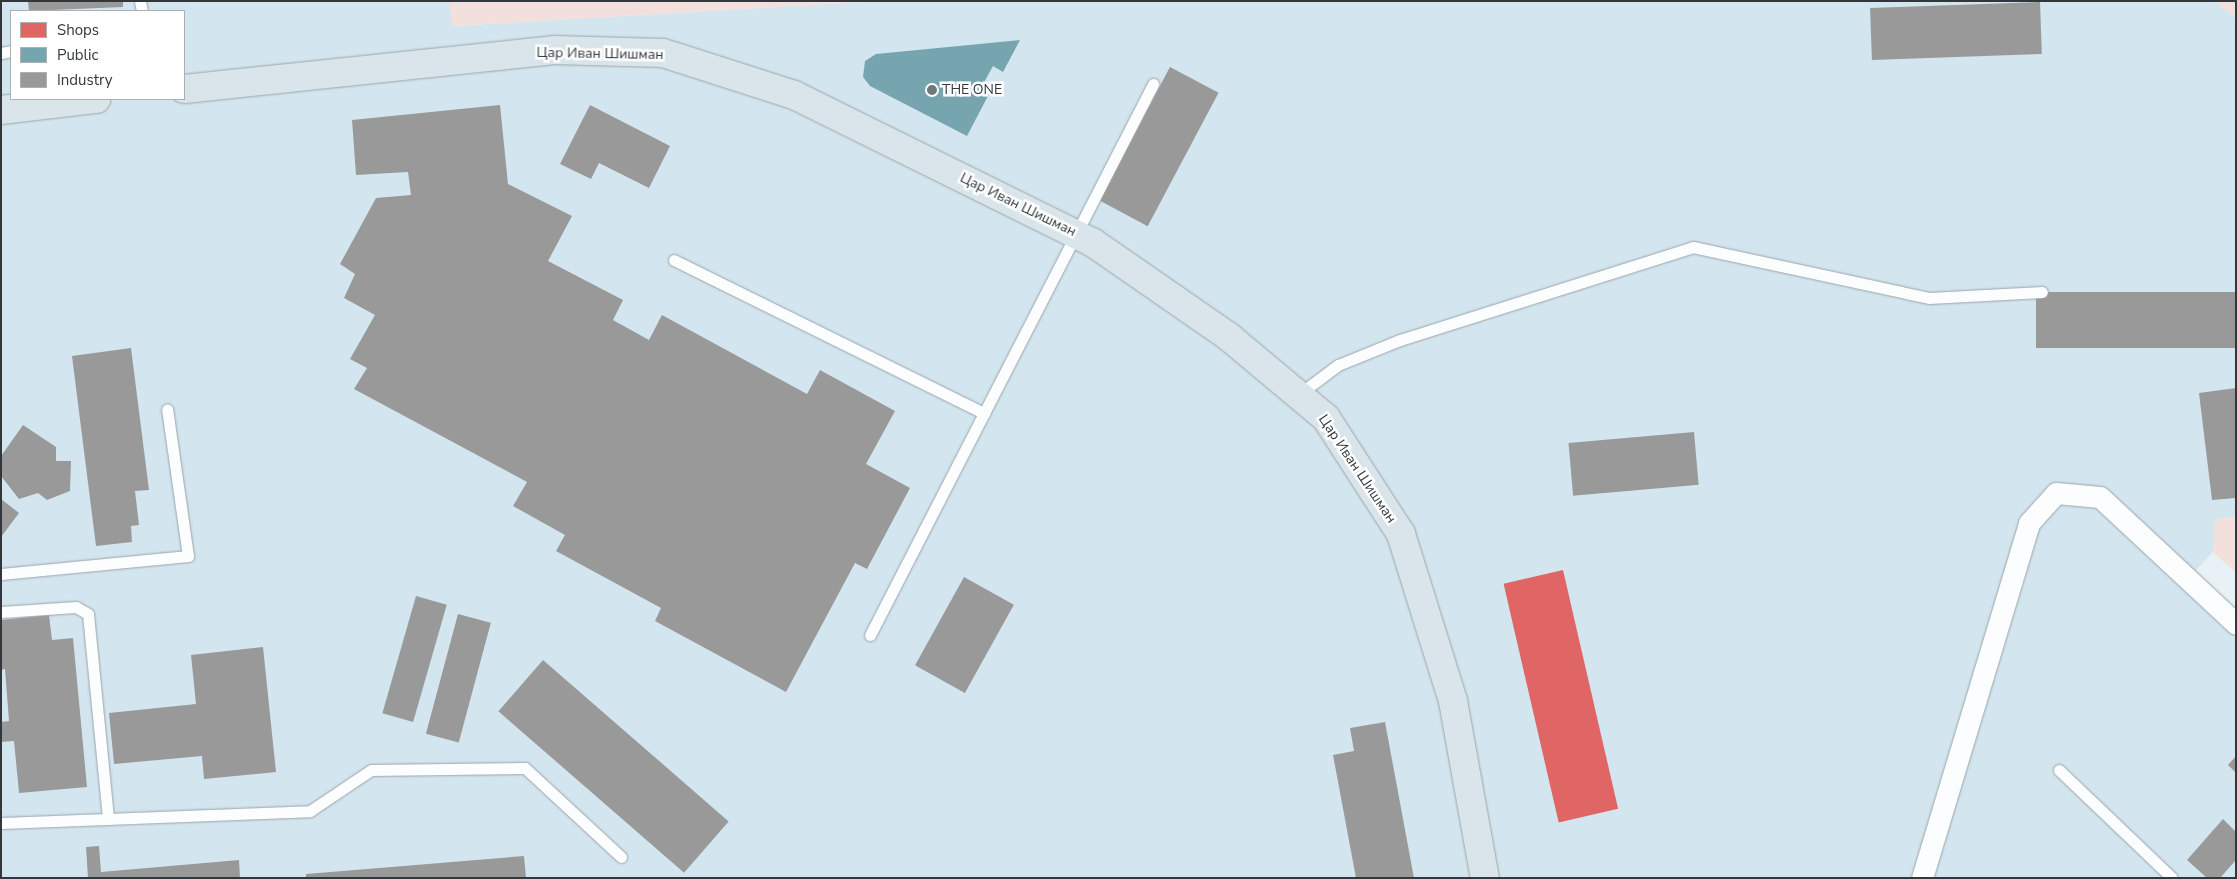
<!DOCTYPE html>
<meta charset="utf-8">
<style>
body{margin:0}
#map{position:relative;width:2237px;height:879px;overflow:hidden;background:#e7f1f6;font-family:"Nunito Sans",sans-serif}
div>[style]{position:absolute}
.built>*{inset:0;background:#d3e6ef}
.green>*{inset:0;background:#f3e0dd}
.shops>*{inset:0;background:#e06666;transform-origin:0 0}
.public>*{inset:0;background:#76a5af}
.industry>*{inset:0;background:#999;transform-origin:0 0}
.roads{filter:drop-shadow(0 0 1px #9da5a8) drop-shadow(0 0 1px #9da5a8)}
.lane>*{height:11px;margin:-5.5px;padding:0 5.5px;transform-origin:5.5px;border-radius:5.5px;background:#fbfdfe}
.street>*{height:21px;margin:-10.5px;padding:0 10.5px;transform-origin:10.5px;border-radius:10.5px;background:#fbfdfe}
.primary>*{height:28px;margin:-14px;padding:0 14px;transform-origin:14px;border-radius:14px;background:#d9e5ea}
.dots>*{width:14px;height:14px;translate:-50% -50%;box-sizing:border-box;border:2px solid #fff;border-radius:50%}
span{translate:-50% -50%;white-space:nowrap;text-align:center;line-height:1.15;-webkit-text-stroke:5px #fff;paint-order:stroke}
.street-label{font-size:14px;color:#31373b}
.poi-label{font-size:14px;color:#31373b}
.left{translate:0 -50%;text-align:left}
.frame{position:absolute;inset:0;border:2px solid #31373b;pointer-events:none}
.legend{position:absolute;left:10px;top:10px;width:175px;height:90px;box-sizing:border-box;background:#fff;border:1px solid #adafb1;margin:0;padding:6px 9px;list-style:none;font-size:15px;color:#31373b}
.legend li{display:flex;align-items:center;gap:10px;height:25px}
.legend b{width:25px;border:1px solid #adafb1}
</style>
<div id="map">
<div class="built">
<i style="clip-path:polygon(evenodd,1px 1px,449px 1px,453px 26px,879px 1px,2214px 1px,2236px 18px,2236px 516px,2216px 519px,2213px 552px,2188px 579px,2236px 624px,2236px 878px,1px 878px,1px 1px,11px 11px,184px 11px,184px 99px,11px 99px,11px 11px)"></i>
</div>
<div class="green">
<i style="clip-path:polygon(449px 1px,879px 1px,452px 26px)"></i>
<i style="clip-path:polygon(2214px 1px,2236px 1px,2236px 18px)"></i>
<i style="clip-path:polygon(2236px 516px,2236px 573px,2213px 552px,2215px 519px)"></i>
</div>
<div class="shops">
<i style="left:1563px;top:570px;width:245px;height:61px;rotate:77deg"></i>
</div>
<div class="public">
<i style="clip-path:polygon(1020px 40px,1003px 72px,993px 66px,981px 88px,990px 92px,967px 136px,870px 86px,863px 77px,865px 61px,876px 54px)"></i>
</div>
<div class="industry">
<i style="clip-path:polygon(28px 1px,123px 1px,123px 7px,29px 11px)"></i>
<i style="left:2040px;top:2px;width:52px;height:170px;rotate:88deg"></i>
<i style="left:1170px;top:67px;width:55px;height:151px;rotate:28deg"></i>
<i style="clip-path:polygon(500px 105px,508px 184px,572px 216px,548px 261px,623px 300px,613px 320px,649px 340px,662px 315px,807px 394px,820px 370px,895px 411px,866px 464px,910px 488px,867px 569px,855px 563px,786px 692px,655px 621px,661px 608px,556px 551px,565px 535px,513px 506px,527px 482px,354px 389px,367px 368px,350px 359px,375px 315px,344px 298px,355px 274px,340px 264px,376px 198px,411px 195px,408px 172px,356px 175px,352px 120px)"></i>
<i style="clip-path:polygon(590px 105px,670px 146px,649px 188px,599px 163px,591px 179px,560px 164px)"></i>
<i style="left:2236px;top:292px;width:56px;height:200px;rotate:90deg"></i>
<i style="clip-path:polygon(131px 348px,149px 490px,135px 491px,139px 525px,131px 526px,132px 542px,96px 546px,72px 356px)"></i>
<i style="clip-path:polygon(2236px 388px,2236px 498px,2212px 500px,2199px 393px)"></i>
<i style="clip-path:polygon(23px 425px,56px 447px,56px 461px,71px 461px,70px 491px,47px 500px,38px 493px,19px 499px,1px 476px,1px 456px)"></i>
<i style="left:1694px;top:432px;width:53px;height:126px;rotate:85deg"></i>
<i style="clip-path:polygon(1px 499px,19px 513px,1px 537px)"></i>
<i style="left:964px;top:577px;width:57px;height:101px;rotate:29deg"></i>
<i style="left:416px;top:596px;width:32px;height:122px;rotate:16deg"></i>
<i style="left:458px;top:614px;width:34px;height:124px;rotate:15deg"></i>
<i style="clip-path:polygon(49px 615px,52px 640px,73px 638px,87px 787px,19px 793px,14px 741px,1px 742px,1px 722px,9px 721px,5px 669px,1px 670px,1px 620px)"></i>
<i style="clip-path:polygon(263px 647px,276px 772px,204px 779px,202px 756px,114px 764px,109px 713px,196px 704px,191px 655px)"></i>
<i style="left:543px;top:660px;width:246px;height:68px;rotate:41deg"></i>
<i style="clip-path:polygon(1385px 722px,1414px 878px,1356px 878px,1333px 755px,1354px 751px,1350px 728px)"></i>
<i style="clip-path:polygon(2236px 756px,2236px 773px,2228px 765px)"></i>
<i style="clip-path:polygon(2223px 819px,2236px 832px,2236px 860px,2220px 878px,2207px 878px,2187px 860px)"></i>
<i style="clip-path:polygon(99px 846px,101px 872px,239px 860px,240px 878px,88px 878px,86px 847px)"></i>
<i style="clip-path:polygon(524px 856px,526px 878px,306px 878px,306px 874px)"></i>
</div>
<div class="roads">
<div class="lane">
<i style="left:140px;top:1px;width:10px;rotate:79deg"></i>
<i style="left:1px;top:53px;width:10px;rotate:-11deg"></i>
<i style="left:674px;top:260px;width:346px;rotate:26.3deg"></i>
<i style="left:984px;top:413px;width:370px;rotate:-62.8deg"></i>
<i style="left:1298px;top:395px;width:50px;rotate:-36.9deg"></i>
<i style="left:1338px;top:365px;width:67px;rotate:-22deg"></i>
<i style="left:1400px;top:340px;width:307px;rotate:-17.6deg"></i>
<i style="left:1693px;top:247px;width:241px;rotate:12.2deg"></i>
<i style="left:1929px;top:298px;width:113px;rotate:-3deg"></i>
<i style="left:1px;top:574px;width:188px;rotate:-5.5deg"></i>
<i style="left:188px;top:556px;width:148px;rotate:-98.1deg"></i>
<i style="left:1px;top:612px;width:75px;rotate:-3.8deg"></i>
<i style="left:76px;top:607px;width:14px;rotate:30deg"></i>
<i style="left:88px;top:614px;width:206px;rotate:84.4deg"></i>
<i style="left:870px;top:635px;width:250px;rotate:-62.8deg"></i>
<i style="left:2059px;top:770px;width:156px;rotate:43.7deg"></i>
<i style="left:1px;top:823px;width:309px;rotate:-2.2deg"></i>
<i style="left:310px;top:811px;width:73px;rotate:-33.9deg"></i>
<i style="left:371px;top:770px;width:154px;rotate:-0.7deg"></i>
<i style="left:525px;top:768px;width:131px;rotate:42.8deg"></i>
</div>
<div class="street">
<i style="left:1922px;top:878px;width:371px;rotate:-73.2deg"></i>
<i style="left:2029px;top:523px;width:40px;rotate:-48deg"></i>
<i style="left:2056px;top:493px;width:44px;rotate:5.2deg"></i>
<i style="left:2100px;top:497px;width:186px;rotate:43deg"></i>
</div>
<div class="primary">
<i style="left:184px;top:89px;width:372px;rotate:-6deg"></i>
<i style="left:554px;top:50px;width:109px;rotate:1.6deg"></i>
<i style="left:663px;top:53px;width:138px;rotate:17.8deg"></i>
<i style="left:794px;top:95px;width:332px;rotate:26.3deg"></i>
<i style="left:1092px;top:242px;width:167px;rotate:34.7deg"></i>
<i style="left:1229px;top:337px;width:126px;rotate:39.9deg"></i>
<i style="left:1326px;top:418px;width:138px;rotate:57.1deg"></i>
<i style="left:1401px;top:534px;width:175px;rotate:72.7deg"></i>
<i style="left:1453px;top:701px;width:180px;rotate:79.8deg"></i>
<i style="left:1px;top:110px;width:96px;rotate:-6.6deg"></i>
</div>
</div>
<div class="dots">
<i style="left:932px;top:90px;background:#71787c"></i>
</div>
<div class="street-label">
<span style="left:600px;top:54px;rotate:1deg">Цар Иван Шишман</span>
<span style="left:1018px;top:205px;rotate:26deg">Цар Иван Шишман</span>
<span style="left:1357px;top:469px;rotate:56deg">Цар Иван Шишман</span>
</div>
<div class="poi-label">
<span class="left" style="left:942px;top:90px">THE ONE</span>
</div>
<div class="frame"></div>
<ul class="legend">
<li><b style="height:14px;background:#e06666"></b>Shops</li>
<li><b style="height:14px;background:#76a5af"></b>Public</li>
<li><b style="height:14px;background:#999"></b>Industry</li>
</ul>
</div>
